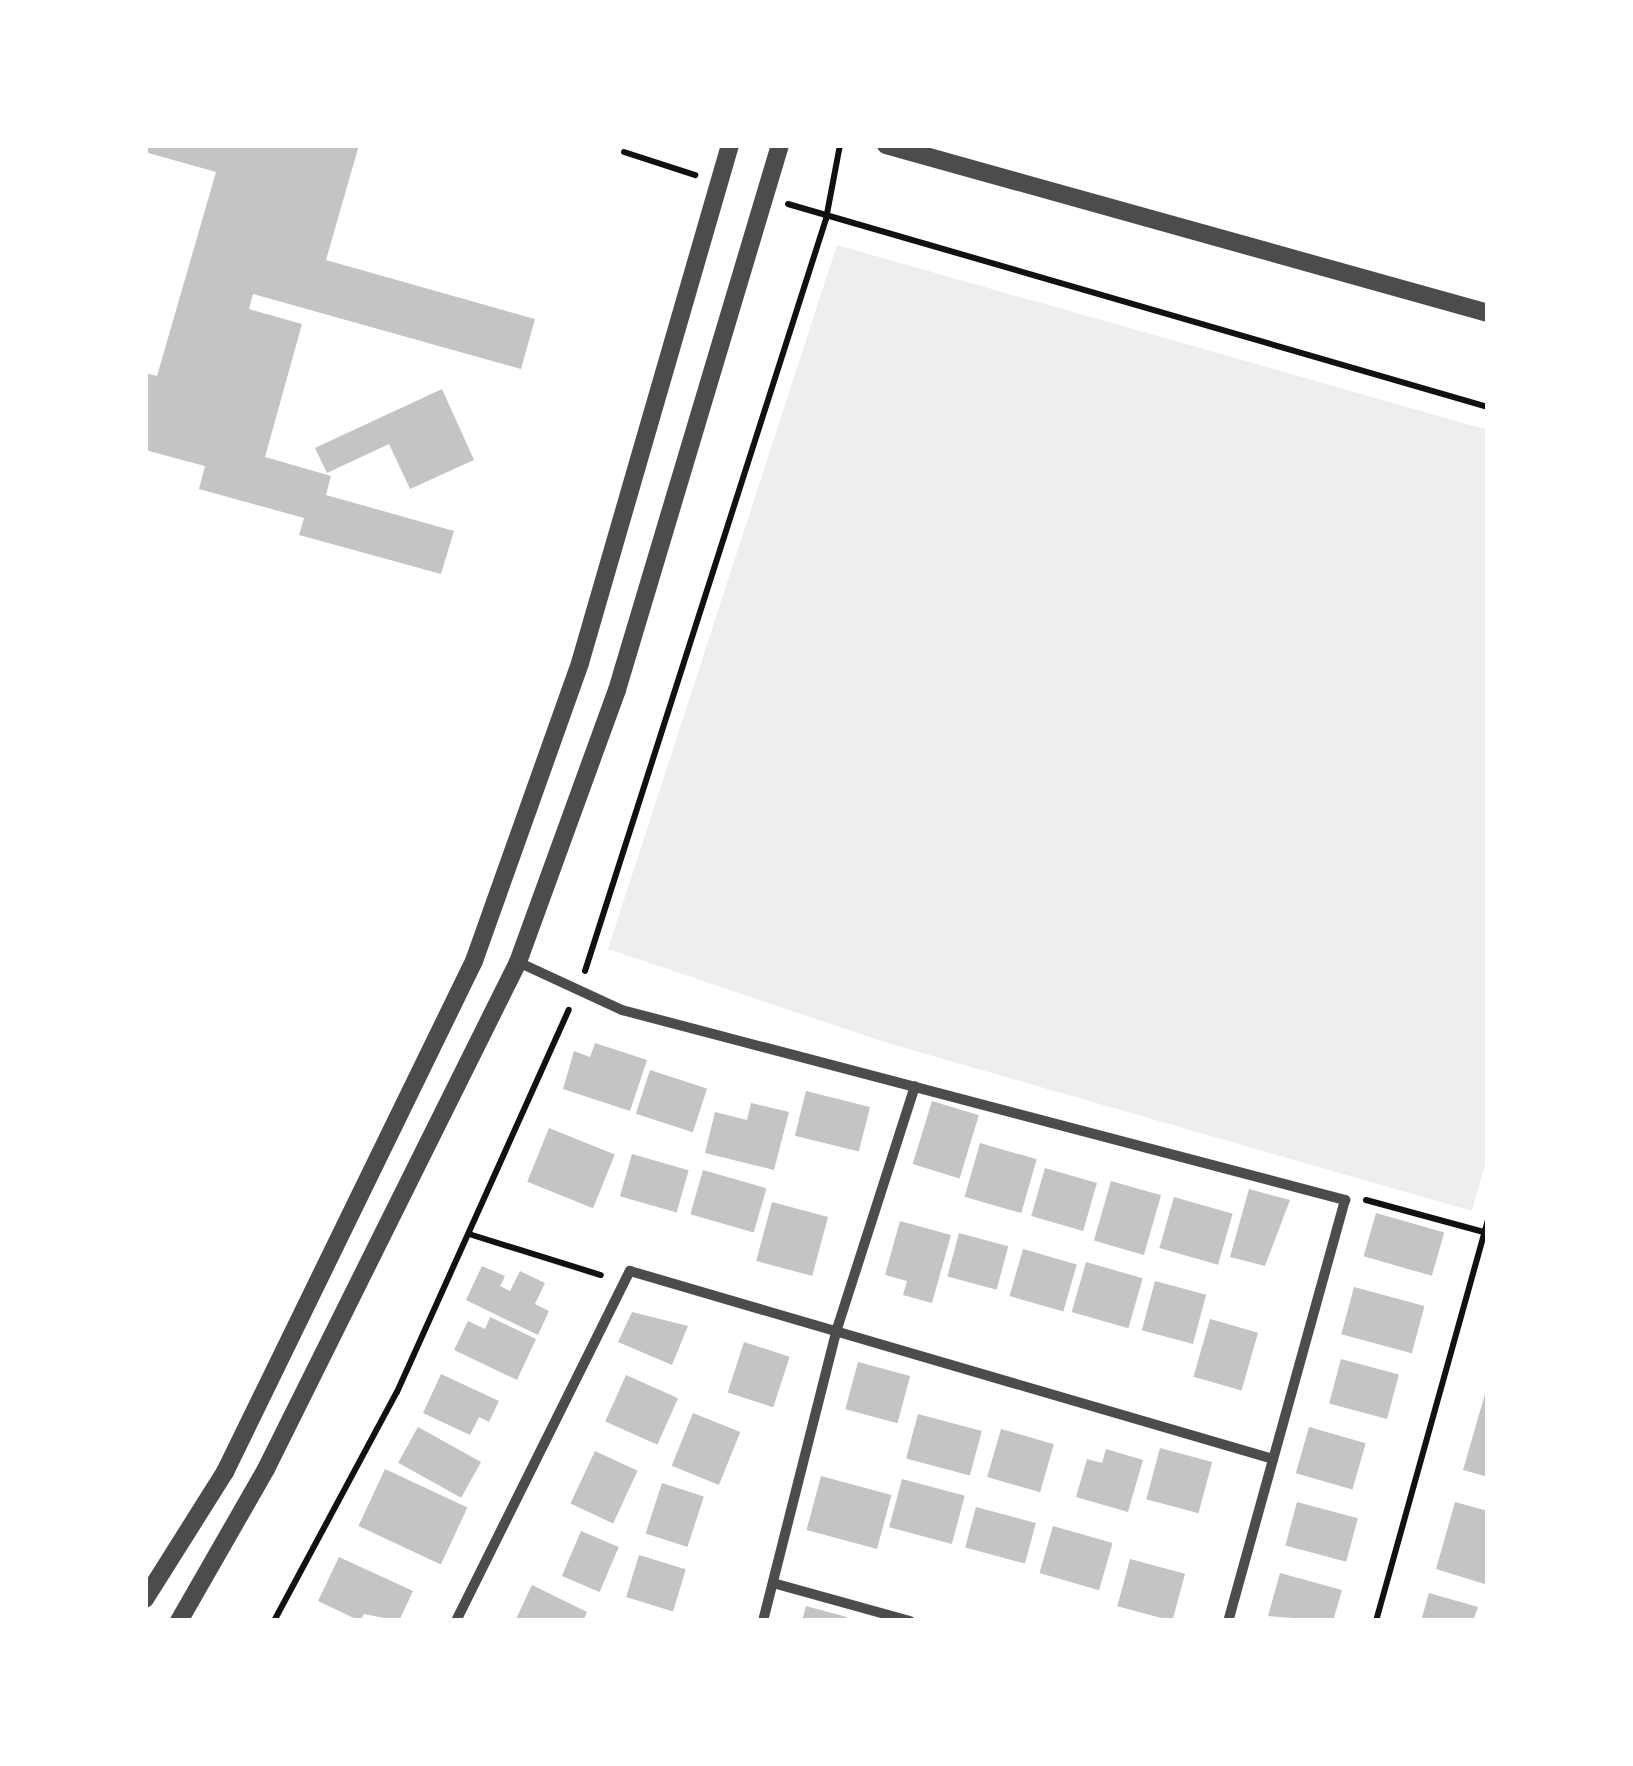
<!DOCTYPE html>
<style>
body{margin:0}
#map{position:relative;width:1633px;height:1766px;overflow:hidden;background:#fff;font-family:Barlow,sans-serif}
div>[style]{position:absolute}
.green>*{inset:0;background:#eee}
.building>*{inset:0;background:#c4c4c4;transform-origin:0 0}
.path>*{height:6px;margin:-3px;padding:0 3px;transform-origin:3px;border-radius:3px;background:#111}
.minor>*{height:10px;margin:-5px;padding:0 5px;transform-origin:5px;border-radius:5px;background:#4c4c4c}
.tertiary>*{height:18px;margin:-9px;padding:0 9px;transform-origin:9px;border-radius:9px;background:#4c4c4c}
span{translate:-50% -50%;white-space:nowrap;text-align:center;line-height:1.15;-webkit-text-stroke:8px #fff;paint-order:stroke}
.frame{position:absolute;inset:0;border:148px solid #fff;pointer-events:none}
</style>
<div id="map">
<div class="green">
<i style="clip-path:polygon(837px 245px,1488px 430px,1488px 1154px,1472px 1211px,884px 1042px,608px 949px)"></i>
</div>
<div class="building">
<i style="clip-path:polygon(145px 145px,359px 145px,326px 260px,535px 319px,521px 369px,253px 294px,249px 309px,302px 324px,265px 457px,331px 476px,326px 495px,454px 531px,441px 574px,299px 535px,304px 518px,199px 489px,205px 466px,145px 450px,145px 373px,157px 376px,216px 172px,145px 152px)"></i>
<i style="clip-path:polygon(442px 389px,474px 460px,410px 489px,389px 444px,327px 473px,315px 448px)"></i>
<i style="clip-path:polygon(595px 1043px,647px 1060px,630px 1111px,563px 1089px,574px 1051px,590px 1057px)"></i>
<i style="left:650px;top:1070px;width:60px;height:46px;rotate:18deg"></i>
<i style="left:806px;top:1091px;width:66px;height:46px;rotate:14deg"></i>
<i style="left:932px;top:1101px;width:49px;height:66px;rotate:17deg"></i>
<i style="clip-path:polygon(751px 1103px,789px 1112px,774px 1170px,705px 1153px,715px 1112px,747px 1120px)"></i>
<i style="left:549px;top:1128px;width:71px;height:58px;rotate:22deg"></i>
<i style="left:980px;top:1143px;width:59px;height:56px;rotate:16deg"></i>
<i style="left:632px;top:1154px;width:59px;height:44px;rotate:16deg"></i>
<i style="left:1045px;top:1168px;width:54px;height:50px;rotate:16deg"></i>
<i style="left:703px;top:1170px;width:66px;height:46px;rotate:16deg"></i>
<i style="left:1111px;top:1181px;width:52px;height:62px;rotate:16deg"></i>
<i style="clip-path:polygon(1249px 1189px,1290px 1200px,1265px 1266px,1230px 1257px)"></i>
<i style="left:1174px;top:1197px;width:61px;height:53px;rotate:16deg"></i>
<i style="left:772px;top:1202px;width:58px;height:61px;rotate:15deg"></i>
<i style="left:1376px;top:1213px;width:71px;height:45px;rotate:16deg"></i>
<i style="clip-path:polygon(900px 1221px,951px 1235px,932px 1303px,903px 1295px,907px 1281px,885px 1275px)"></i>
<i style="left:959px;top:1233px;width:51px;height:45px;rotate:15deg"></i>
<i style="left:1023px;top:1249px;width:56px;height:49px;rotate:16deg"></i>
<i style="left:1086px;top:1262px;width:59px;height:52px;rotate:16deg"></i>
<i style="clip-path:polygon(482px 1266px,505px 1276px,500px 1286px,510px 1291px,520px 1271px,545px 1283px,535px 1304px,549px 1311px,538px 1335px,466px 1300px)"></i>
<i style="left:1155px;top:1281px;width:53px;height:51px;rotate:15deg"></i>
<i style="left:1354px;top:1287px;width:73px;height:49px;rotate:15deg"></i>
<i style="clip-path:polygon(632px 1312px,688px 1326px,672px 1365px,618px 1342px)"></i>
<i style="clip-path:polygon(490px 1317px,536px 1339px,517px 1380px,454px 1350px,468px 1321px,485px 1329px)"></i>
<i style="left:1210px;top:1319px;width:50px;height:60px;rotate:16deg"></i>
<i style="left:744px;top:1342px;width:48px;height:53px;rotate:18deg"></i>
<i style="left:1341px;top:1359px;width:60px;height:46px;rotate:15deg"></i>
<i style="left:858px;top:1362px;width:54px;height:49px;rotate:15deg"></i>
<i style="clip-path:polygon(441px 1374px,499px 1401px,489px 1422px,479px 1417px,470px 1435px,423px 1413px)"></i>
<i style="left:626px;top:1375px;width:57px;height:51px;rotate:24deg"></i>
<i style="clip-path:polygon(1487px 1387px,1488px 1387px,1488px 1477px,1463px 1470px)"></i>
<i style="left:693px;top:1413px;width:51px;height:57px;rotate:22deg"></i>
<i style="left:918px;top:1414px;width:66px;height:46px;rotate:15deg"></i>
<i style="left:418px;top:1427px;width:72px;height:41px;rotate:29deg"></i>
<i style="left:1309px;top:1427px;width:59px;height:48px;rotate:16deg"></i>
<i style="left:1001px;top:1429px;width:55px;height:50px;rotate:16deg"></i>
<i style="left:1160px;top:1448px;width:54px;height:53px;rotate:15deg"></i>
<i style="clip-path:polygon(1106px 1449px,1143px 1460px,1128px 1512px,1076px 1497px,1087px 1459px,1102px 1463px)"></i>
<i style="left:595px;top:1451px;width:47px;height:58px;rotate:25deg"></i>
<i style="left:385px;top:1469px;width:91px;height:63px;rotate:25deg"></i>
<i style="left:821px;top:1476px;width:73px;height:56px;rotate:15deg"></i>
<i style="left:902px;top:1479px;width:65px;height:50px;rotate:15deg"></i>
<i style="left:662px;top:1483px;width:44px;height:53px;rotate:18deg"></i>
<i style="left:1297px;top:1502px;width:63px;height:45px;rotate:15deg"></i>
<i style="clip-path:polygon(1455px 1502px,1488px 1511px,1488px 1585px,1436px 1569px)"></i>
<i style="left:976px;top:1507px;width:62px;height:42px;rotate:15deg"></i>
<i style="left:1053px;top:1526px;width:62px;height:49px;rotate:16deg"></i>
<i style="left:581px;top:1531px;width:41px;height:49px;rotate:23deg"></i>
<i style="left:639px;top:1555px;width:49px;height:44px;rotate:17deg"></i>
<i style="clip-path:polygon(339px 1557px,413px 1591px,399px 1621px,364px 1614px,360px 1621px,318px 1601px)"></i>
<i style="left:1130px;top:1559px;width:57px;height:49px;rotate:15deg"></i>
<i style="clip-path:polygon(1280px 1573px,1342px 1590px,1333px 1621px,1268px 1616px)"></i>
<i style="clip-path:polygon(532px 1585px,587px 1612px,583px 1621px,515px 1621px)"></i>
<i style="clip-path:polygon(1429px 1593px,1478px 1607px,1473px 1621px,1421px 1621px)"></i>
<i style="clip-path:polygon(806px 1606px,847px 1617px,846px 1621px,802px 1621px)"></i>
</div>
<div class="path">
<i style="left:624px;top:152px;width:75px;rotate:17.9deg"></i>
<i style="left:788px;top:204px;width:729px;rotate:16.17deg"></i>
<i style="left:585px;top:971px;width:790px;rotate:-72.23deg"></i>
<i style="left:826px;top:219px;width:75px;rotate:-79.3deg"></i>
<i style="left:1366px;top:1200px;width:122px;rotate:15.2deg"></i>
<i style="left:469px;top:1234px;width:138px;rotate:17.3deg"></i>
<i style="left:274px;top:1621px;width:260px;rotate:-61.8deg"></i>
<i style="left:397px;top:1392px;width:419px;rotate:-65.8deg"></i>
<i style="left:1376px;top:1621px;width:417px;rotate:-74.4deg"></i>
</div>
<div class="minor">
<i style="left:518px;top:962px;width:115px;rotate:24.8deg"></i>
<i style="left:622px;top:1010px;width:748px;rotate:14.72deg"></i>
<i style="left:1345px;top:1200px;width:437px;rotate:105.5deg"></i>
<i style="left:773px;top:1583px;width:142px;rotate:15.5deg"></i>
<i style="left:456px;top:1621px;width:391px;rotate:-63.6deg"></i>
<i style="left:630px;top:1271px;width:670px;rotate:16.3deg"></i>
<i style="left:763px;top:1621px;width:298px;rotate:-75.8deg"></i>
<i style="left:836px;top:1332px;width:258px;rotate:-72.2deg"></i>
</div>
<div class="tertiary">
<i style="left:886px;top:145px;width:625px;rotate:15.59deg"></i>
<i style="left:145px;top:1599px;width:150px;rotate:-57.8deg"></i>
<i style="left:225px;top:1472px;width:568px;rotate:-64.02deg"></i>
<i style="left:474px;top:961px;width:316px;rotate:-70.4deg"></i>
<i style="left:580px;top:663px;width:539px;rotate:-73.85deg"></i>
<i style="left:179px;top:1621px;width:175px;rotate:-60.2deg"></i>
<i style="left:266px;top:1469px;width:566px;rotate:-63.57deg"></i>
<i style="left:518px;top:962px;width:289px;rotate:-70deg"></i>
<i style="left:617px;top:690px;width:569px;rotate:-73.35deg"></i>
</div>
<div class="frame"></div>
</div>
